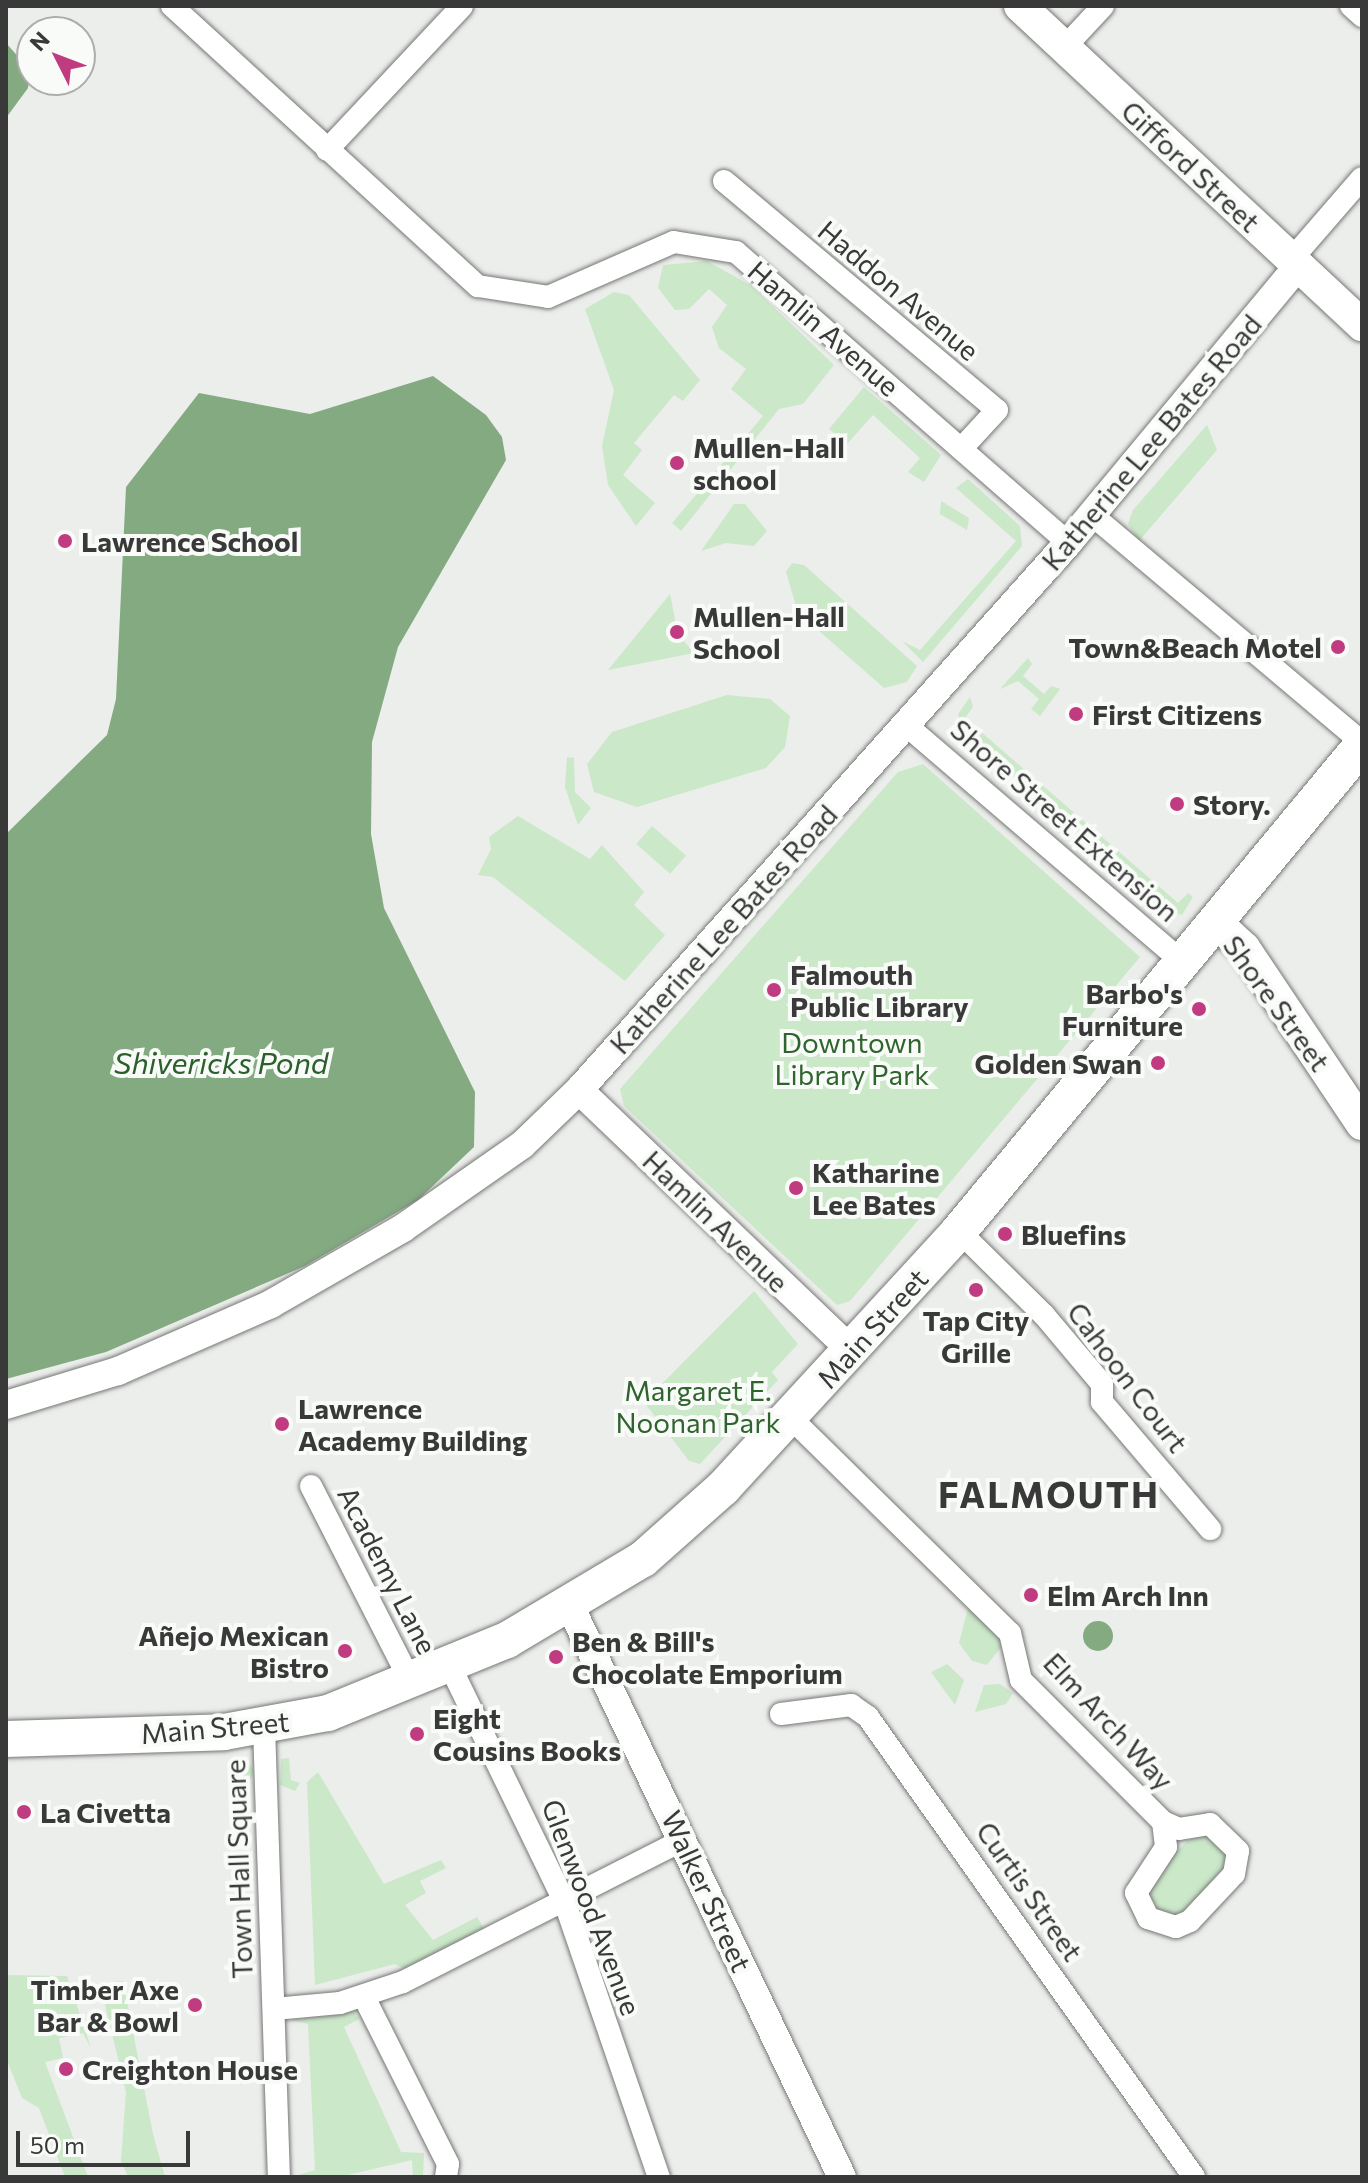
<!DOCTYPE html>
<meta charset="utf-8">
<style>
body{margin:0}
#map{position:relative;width:1368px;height:2183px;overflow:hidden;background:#eceeeb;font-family:Commissioner,sans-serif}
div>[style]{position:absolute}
.green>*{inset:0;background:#cbe8c9;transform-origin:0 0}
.round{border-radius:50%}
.water>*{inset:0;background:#84aa82}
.roads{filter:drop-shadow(0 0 2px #757775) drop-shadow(0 0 2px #757775)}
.minor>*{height:22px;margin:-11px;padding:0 11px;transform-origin:11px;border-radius:11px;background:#fff}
.tertiary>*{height:28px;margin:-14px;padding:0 14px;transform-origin:14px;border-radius:14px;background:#fff}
.secondary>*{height:32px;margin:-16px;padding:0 16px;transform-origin:16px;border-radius:16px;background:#fff}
.primary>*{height:36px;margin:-18px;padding:0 18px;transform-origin:18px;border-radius:18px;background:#fff}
.dots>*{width:22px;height:22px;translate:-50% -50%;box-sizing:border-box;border:4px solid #f9fbf9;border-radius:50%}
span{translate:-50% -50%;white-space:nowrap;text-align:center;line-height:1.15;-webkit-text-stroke:8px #f9fbf9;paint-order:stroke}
.street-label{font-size:28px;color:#383938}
.poi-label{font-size:28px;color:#383938;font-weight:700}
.left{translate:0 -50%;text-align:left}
.right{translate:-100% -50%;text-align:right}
.park-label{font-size:28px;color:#30642e}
.water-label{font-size:30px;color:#2c602a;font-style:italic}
.district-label{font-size:36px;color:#383938;font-weight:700;letter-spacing:2px}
.frame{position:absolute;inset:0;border:8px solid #383938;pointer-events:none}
.north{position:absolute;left:16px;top:16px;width:80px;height:80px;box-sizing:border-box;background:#f9fbf9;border:2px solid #acadac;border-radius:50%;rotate:312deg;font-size:22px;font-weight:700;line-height:32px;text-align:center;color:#383938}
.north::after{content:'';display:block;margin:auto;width:28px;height:36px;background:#c03b7f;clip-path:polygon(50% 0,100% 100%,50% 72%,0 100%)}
.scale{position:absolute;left:16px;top:2131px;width:174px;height:36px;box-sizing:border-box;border:4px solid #383938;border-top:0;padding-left:10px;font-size:24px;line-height:28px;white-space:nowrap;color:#383938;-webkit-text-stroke:6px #f9fbf9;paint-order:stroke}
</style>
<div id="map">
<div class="green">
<i style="clip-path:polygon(707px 261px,752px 286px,834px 365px,803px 404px,779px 409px,681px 531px,672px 523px,763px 416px,731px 389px,746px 369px,719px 348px,712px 327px,727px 305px,709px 289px,689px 309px,675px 310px,658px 288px,663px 265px)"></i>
<i style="clip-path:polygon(614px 292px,629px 295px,700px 380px,683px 401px,674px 395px,634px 443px,642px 450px,623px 475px,655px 503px,636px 526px,608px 485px,602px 446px,614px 390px,585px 309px)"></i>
<i style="clip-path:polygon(864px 387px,941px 455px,924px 482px,908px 472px,920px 458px,873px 415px,847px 444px,829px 429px)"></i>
<i style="clip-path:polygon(1207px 425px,1217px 450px,1139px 541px,1128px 524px,1133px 510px)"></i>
<i style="clip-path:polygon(968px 479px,1020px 526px,1022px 546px,923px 662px,902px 641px,920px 650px,1016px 541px,956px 488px)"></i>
<i style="clip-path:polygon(941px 501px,969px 518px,967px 530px,940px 514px)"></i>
<i style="clip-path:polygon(734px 504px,745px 504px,767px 531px,754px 546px,726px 543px,701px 551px)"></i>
<i style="clip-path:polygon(792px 563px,804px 565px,917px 666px,907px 682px,884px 688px,818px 630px,796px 606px,786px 572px)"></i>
<i style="clip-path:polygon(670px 594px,678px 634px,694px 653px,608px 670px)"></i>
<i style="clip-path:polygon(1028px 658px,1032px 664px,1023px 676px,1044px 694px,1051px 686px,1060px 689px,1040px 716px,1031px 709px,1039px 699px,1018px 681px,1000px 689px)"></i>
<i style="clip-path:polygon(727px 695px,770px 699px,790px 716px,785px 747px,766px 768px,637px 807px,594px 792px,587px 764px,612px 732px)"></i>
<i style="clip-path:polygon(970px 697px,973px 707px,965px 718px,1178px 903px,1188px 893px,1193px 897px,1182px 915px,1165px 910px,963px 732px,958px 714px)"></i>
<i style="clip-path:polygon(567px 757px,574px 758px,575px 792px,591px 808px,578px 825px,565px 787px)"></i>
<i style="clip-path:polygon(923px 764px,1140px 957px,850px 1301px,837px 1305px,624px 1106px,620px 1089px,898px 772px)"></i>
<i style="clip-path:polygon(518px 816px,590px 859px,602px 845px,644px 892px,634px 905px,665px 935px,625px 981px,493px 877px,478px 875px,491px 849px,489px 837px)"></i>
<i style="left:652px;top:826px;width:45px;height:24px;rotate:41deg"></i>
<i style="clip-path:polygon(754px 1291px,798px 1344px,772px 1372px,778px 1380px,700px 1464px,689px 1461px,644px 1402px)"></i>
<i style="clip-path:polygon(969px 1604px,1004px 1643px,987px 1665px,972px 1661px,959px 1643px)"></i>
<i style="clip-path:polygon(947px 1664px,964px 1680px,955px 1705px,931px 1672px)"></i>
<i style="clip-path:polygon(1000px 1684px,1013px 1693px,1006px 1704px,975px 1712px,984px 1685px)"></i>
<i style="clip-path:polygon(289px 1758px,291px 1780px,300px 1783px,295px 1791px,280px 1785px,281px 1759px)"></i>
<i class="round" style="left:229px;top:1760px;width:24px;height:24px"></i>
<i style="clip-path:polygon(318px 1772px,384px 1884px,441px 1860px,446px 1868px,420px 1881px,426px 1893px,405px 1905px,433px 1940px,477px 1917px,485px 1930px,405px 1969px,395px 1964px,315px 1985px,307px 1782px)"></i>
<i style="clip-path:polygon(1198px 1831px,1223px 1840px,1230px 1864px,1181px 1917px,1159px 1911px,1146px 1888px,1150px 1876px)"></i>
<i style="clip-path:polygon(6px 1975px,67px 1976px,91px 2048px,83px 2033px,59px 2038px,63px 2058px,45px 2062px,88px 2177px,65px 2177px,39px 2108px,22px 2098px,6px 2058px)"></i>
<i style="clip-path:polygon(123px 1981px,153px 2134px,165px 2177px,128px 2177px,121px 2161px,126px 2092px,102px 1992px,102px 1983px)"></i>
<i style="clip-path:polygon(353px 2011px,359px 2019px,344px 2027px,401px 2152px,424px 2153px,423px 2176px,413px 2176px,412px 2160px,339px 2177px,292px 2177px,315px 2170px,308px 2024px,291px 2020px)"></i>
</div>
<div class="water">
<i style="clip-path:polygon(6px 43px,30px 70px,28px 88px,6px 118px)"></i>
<i style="clip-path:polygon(433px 376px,486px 415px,502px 437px,506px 460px,398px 647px,372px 742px,371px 834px,384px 908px,475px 1092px,474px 1147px,418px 1200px,305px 1266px,106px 1352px,6px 1379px,6px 834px,107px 735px,116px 699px,126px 487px,199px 393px,310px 414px)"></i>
<i class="round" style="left:1083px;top:1621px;width:30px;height:30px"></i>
</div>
<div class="roads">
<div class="minor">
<i style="left:172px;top:6px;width:415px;rotate:42.5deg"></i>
<i style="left:478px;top:286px;width:71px;rotate:8.9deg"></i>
<i style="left:548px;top:297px;width:137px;rotate:-23.6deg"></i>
<i style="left:674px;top:242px;width:63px;rotate:9.2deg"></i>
<i style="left:736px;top:252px;width:441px;rotate:41.2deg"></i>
<i style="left:1351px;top:6px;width:15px;rotate:42deg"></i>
<i style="left:1064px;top:48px;width:57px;rotate:-47.1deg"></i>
<i style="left:327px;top:150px;width:197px;rotate:-46.8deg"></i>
<i style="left:724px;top:181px;width:356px;rotate:40deg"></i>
<i style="left:997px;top:410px;width:53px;rotate:132.7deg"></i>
<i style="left:1291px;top:260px;width:108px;rotate:-49.1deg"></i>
<i style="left:1092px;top:515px;width:353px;rotate:40.1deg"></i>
<i style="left:906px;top:725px;width:365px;rotate:40.6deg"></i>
<i style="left:959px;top:1231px;width:120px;rotate:44.7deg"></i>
<i style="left:1044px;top:1315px;width:90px;rotate:50deg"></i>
<i style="left:1102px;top:1384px;width:18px;rotate:90deg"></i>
<i style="left:1102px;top:1402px;width:167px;rotate:49.6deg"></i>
<i style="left:790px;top:1417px;width:308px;rotate:44.5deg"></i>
<i style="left:1010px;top:1633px;width:48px;rotate:76.8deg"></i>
<i style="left:1021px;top:1680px;width:201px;rotate:45deg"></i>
<i style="left:1163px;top:1822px;width:25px;rotate:83deg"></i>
<i style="left:1166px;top:1847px;width:55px;rotate:123.1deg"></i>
<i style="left:1136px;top:1893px;width:28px;rotate:64deg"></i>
<i style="left:1148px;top:1918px;width:29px;rotate:18deg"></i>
<i style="left:1176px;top:1927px;width:15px;rotate:-23deg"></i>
<i style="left:1190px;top:1921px;width:64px;rotate:-46.9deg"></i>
<i style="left:1234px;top:1874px;width:23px;rotate:-80deg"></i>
<i style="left:1238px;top:1851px;width:39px;rotate:-136deg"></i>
<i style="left:1210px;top:1824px;width:31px;rotate:171deg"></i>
<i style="left:1179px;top:1829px;width:17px;rotate:-156deg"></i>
<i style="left:311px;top:1486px;width:220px;rotate:63deg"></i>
<i style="left:450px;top:1666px;width:263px;rotate:64.1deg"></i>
<i style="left:565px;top:1903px;width:290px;rotate:71.1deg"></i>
<i style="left:781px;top:1714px;width:71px;rotate:-7.3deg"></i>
<i style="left:851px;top:1705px;width:21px;rotate:35deg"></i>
<i style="left:868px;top:1717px;width:564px;rotate:54.67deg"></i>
<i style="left:264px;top:1727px;width:450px;rotate:88.1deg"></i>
<i style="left:364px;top:1997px;width:187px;rotate:63.3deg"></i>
<i style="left:448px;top:2164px;width:13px;rotate:99deg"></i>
<i style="left:274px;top:2009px;width:66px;rotate:-5.2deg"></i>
<i style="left:340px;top:2003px;width:66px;rotate:-18.4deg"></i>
<i style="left:403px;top:1982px;width:314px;rotate:-26.9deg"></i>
</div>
<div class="tertiary">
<i style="left:579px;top:1090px;width:378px;rotate:43.7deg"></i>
<i style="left:6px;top:1405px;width:117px;rotate:-16.9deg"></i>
<i style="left:118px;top:1371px;width:167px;rotate:-23.6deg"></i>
<i style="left:271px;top:1304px;width:152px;rotate:-29.9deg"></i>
<i style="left:403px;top:1228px;width:145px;rotate:-34.9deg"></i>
<i style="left:522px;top:1145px;width:79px;rotate:-44deg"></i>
<i style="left:579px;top:1090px;width:734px;rotate:-48.2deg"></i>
<i style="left:1068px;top:543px;width:360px;rotate:-50.3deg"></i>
<i style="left:570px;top:1606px;width:632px;rotate:64.53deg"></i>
</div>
<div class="secondary">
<i style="left:1020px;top:6px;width:468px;rotate:43deg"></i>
<i style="left:1217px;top:923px;width:37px;rotate:43deg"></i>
<i style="left:1244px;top:948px;width:212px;rotate:56.2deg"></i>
</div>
<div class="primary">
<i style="left:6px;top:1739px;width:218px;rotate:-1.8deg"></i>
<i style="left:224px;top:1732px;width:106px;rotate:-10.4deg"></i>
<i style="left:328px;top:1713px;width:193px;rotate:-22.2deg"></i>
<i style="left:507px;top:1640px;width:158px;rotate:-30.8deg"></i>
<i style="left:643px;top:1559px;width:107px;rotate:-41.6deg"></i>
<i style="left:723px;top:1488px;width:349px;rotate:-47.4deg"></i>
<i style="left:959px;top:1231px;width:631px;rotate:-50.33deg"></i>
</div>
</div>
<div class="dots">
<i style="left:677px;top:463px;background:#c03b7f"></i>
<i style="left:65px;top:541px;background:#c03b7f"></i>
<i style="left:677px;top:632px;background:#c03b7f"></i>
<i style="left:1338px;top:647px;background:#c03b7f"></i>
<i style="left:1076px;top:714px;background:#c03b7f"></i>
<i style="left:1177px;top:804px;background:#c03b7f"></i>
<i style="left:774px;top:990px;background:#c03b7f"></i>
<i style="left:1199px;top:1009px;background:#c03b7f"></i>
<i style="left:1158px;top:1063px;background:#c03b7f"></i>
<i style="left:796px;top:1188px;background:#c03b7f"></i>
<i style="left:1005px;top:1234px;background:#c03b7f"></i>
<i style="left:976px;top:1290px;background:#c03b7f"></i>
<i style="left:282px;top:1424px;background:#c03b7f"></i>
<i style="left:1031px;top:1595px;background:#c03b7f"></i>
<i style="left:345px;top:1651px;background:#c03b7f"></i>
<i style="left:556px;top:1657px;background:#c03b7f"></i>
<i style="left:417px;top:1734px;background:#c03b7f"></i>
<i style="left:24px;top:1812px;background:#c03b7f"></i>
<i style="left:195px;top:2005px;background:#c03b7f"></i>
<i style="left:66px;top:2069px;background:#c03b7f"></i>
</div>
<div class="street-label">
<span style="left:1191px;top:166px;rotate:43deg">Gifford Street</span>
<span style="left:899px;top:290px;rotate:40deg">Haddon Avenue</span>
<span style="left:824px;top:328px;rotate:41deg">Hamlin Avenue</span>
<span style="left:1151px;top:442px;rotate:-50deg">Katherine Lee Bates Road</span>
<span style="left:1065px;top:820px;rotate:41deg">Shore Street Extension</span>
<span style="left:723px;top:929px;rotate:-48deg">Katherine Lee Bates Road</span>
<span style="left:1277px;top:1003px;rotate:54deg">Shore Street</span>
<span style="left:716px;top:1221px;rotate:44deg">Hamlin Avenue</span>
<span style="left:872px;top:1328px;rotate:-48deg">Main Street</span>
<span style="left:1128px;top:1377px;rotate:53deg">Cahoon Court</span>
<span style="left:388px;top:1570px;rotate:63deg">Academy Lane</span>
<span style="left:1109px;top:1721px;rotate:47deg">Elm Arch Way</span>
<span style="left:215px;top:1727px;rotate:-5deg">Main Street</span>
<span style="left:238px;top:1869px;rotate:-92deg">Town Hall Square</span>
<span style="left:707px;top:1891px;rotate:65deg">Walker Street</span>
<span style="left:1030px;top:1891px;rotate:55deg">Curtis Street</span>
<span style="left:592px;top:1907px;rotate:69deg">Glenwood Avenue</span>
</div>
<div class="poi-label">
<span class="left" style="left:693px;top:463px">Mullen-Hall<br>school</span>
<span class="left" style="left:81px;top:541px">Lawrence School</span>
<span class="left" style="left:693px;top:632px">Mullen-Hall<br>School</span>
<span class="right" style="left:1322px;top:647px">Town&amp;Beach Motel</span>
<span class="left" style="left:1092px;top:714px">First Citizens</span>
<span class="left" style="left:1193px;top:804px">Story.</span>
<span class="left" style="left:790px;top:990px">Falmouth<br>Public Library</span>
<span class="right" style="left:1183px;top:1009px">Barbo's<br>Furniture</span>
<span class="right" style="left:1142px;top:1063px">Golden Swan</span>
<span class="left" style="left:812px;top:1188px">Katharine<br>Lee Bates</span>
<span class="left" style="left:1021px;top:1234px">Bluefins</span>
<span style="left:976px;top:1336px">Tap City<br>Grille</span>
<span class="left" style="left:298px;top:1424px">Lawrence<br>Academy Building</span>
<span class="left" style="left:1047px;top:1595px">Elm Arch Inn</span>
<span class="right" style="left:329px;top:1651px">Añejo Mexican<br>Bistro</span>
<span class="left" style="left:572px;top:1657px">Ben &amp; Bill's<br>Chocolate Emporium</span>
<span class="left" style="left:433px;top:1734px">Eight<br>Cousins Books</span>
<span class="left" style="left:40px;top:1812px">La Civetta</span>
<span class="right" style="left:179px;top:2005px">Timber Axe<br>Bar &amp; Bowl</span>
<span class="left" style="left:82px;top:2069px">Creighton House</span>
</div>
<div class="park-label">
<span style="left:852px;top:1058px">Downtown<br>Library Park</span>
<span style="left:698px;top:1406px">Margaret E.<br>Noonan Park</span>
</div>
<div class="water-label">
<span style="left:221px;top:1062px">Shivericks Pond</span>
</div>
<div class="district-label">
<span style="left:1049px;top:1494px">FALMOUTH</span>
</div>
<div class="frame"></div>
<div class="north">N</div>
<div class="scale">50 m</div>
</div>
